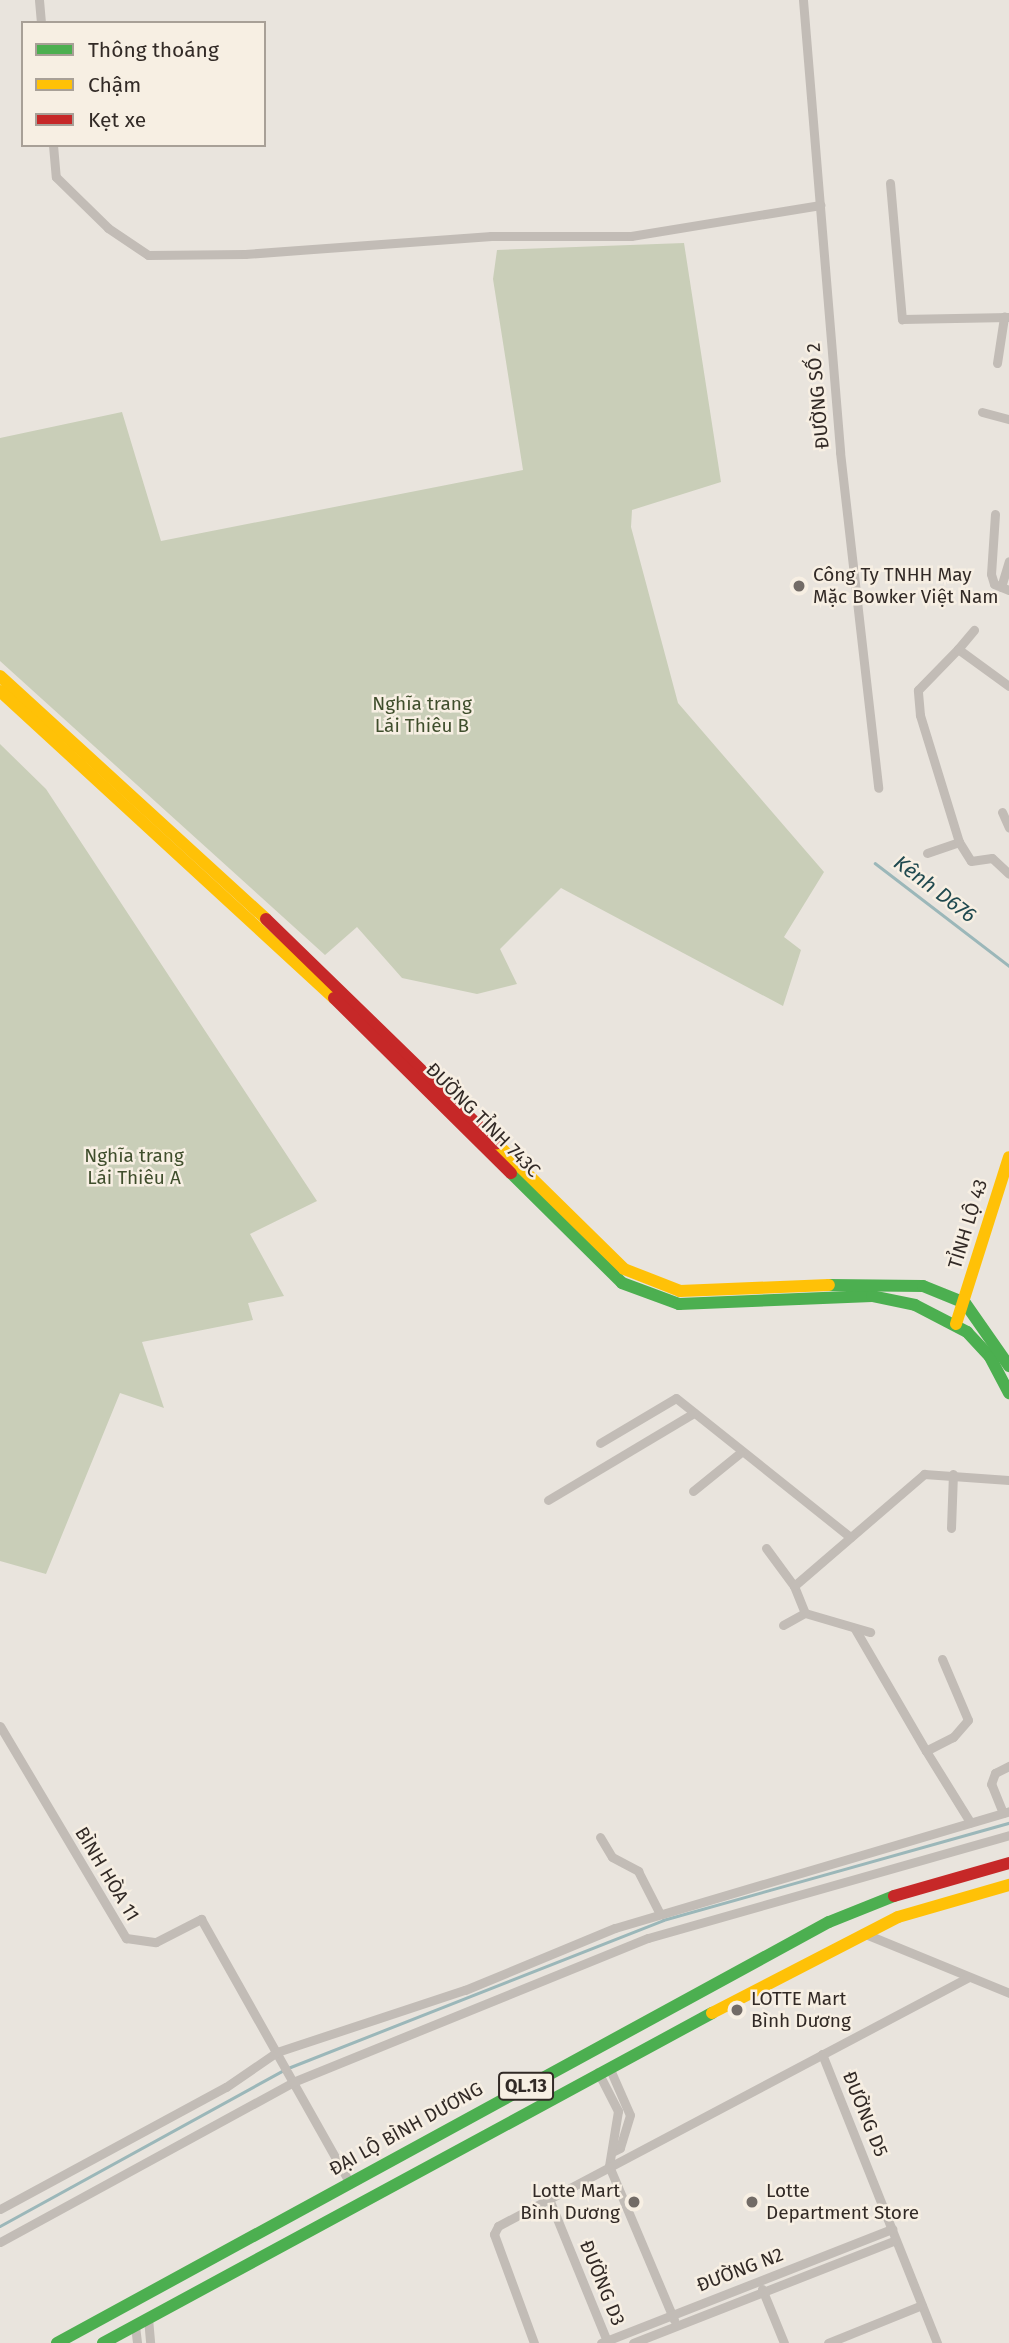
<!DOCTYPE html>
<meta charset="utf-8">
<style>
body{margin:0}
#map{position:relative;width:1009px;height:2343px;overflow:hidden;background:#e9e4dd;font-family:"Fira Sans",sans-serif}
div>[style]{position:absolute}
.green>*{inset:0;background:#c9ceb8}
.stream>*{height:2.5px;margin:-1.25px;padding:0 1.25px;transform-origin:1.25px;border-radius:1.25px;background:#9bb7b9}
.street>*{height:9px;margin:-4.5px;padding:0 4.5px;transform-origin:4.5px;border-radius:4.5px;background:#c2bcb6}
.fast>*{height:12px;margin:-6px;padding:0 6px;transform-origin:6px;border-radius:6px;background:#4caf50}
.slow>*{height:12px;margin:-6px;padding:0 6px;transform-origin:6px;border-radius:6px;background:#ffc107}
.jam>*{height:12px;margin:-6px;padding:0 6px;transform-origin:6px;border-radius:6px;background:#c62828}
.dots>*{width:19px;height:19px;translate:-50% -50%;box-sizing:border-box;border:4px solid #f7efe3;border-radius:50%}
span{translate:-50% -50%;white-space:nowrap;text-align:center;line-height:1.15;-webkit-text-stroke:5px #f7efe3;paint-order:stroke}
.shield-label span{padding:2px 5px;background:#f7efe3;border:2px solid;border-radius:5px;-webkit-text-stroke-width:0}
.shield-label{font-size:18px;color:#322a26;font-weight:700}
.street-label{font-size:19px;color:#322a26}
.poi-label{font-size:19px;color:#322a26}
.left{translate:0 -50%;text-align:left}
.right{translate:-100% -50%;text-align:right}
.park-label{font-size:19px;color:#3f4e2c}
.water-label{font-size:21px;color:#1f494f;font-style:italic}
.legend{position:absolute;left:21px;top:21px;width:245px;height:126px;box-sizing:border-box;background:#f7efe3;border:2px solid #a8a097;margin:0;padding:9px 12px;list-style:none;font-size:21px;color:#322a26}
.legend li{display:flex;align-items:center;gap:14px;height:35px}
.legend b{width:35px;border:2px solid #a8a097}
</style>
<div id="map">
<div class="green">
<i style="clip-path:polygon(684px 243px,721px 482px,632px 510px,631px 527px,678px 703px,824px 872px,784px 937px,801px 950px,783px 1006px,561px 888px,500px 949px,517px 984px,477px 994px,402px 978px,357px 927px,325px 955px,0 661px,0 438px,122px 412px,161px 541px,523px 470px,493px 279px,497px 250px)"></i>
<i style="clip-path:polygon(0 744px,46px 789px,317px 1201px,250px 1234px,284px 1296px,248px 1303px,253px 1320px,142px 1342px,164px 1408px,120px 1393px,46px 1574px,0 1561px)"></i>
</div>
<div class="stream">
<i style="left:875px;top:863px;width:169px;rotate:37.5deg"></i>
<i style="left:288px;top:2068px;width:403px;rotate:-21.5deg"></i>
<i style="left:663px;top:1920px;width:359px;rotate:-15.7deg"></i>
<i style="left:0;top:2226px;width:322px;rotate:-28.8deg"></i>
</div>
<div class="street">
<i style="left:39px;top:0;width:23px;rotate:85deg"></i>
<i style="left:803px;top:0;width:454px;rotate:85.3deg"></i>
<i style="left:840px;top:452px;width:338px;rotate:83.5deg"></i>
<i style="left:53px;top:145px;width:32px;rotate:85deg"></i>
<i style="left:56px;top:177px;width:73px;rotate:44.4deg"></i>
<i style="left:108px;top:228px;width:48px;rotate:34deg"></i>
<i style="left:148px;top:255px;width:97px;rotate:-0.6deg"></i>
<i style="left:245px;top:254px;width:247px;rotate:-4.2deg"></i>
<i style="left:491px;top:236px;width:140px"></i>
<i style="left:631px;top:236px;width:192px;rotate:-9.3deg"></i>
<i style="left:890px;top:183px;width:137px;rotate:85deg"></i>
<i style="left:902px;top:319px;width:107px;rotate:-1.1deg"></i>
<i style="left:997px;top:363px;width:47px;rotate:-81.3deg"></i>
<i style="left:982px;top:412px;width:28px;rotate:15deg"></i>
<i style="left:995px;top:514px;width:60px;rotate:93.8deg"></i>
<i style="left:991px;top:574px;width:10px;rotate:73deg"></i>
<i style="left:994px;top:584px;width:16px;rotate:22deg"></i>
<i style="left:1001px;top:587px;width:27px;rotate:-73deg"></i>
<i style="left:958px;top:649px;width:25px;rotate:-50deg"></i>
<i style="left:1002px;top:812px;width:17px;rotate:66deg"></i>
<i style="left:959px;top:842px;width:22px;rotate:58deg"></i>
<i style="left:971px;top:861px;width:21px;rotate:-8deg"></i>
<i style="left:992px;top:858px;width:23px;rotate:43deg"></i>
<i style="left:927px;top:853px;width:34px;rotate:-19deg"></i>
<i style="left:959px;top:842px;width:133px;rotate:-107.1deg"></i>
<i style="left:920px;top:715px;width:25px;rotate:-95deg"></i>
<i style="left:918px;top:690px;width:57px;rotate:-45.7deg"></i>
<i style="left:958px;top:649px;width:63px;rotate:36deg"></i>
<i style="left:600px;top:1443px;width:88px;rotate:-30.6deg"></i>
<i style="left:676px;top:1398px;width:223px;rotate:38.6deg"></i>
<i style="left:693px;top:1491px;width:60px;rotate:-39deg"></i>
<i style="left:548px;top:1500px;width:170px;rotate:-30.8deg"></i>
<i style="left:951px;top:1528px;width:54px;rotate:-87.9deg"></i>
<i style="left:766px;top:1548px;width:47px;rotate:53.6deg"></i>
<i style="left:794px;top:1586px;width:29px;rotate:68deg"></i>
<i style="left:805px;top:1613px;width:68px;rotate:16.3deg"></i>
<i style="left:794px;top:1586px;width:172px;rotate:-40.7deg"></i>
<i style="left:924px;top:1474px;width:85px;rotate:4deg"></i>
<i style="left:783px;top:1625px;width:25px;rotate:-29deg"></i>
<i style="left:855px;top:1629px;width:141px;rotate:59.8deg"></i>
<i style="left:942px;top:1659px;width:66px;rotate:66.9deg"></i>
<i style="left:968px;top:1720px;width:23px;rotate:131deg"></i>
<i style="left:953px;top:1737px;width:30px;rotate:153deg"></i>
<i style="left:926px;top:1751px;width:84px;rotate:58.2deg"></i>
<i style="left:0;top:1726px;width:247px;rotate:59.3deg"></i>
<i style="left:126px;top:1938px;width:30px;rotate:8deg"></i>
<i style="left:156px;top:1942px;width:51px;rotate:-27.1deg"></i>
<i style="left:201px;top:1919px;width:302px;rotate:60.6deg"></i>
<i style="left:1003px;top:1813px;width:31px;rotate:-112deg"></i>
<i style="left:991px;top:1784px;width:12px;rotate:-70deg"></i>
<i style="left:995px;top:1773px;width:16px;rotate:-27deg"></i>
<i style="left:600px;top:1837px;width:23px;rotate:59deg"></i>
<i style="left:612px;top:1857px;width:30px;rotate:28deg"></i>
<i style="left:638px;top:1871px;width:48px;rotate:62.9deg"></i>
<i style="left:863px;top:1933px;width:158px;rotate:22.3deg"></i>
<i style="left:822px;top:2054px;width:311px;rotate:68.3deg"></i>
<i style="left:609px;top:2067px;width:52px;rotate:66.4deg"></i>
<i style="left:630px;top:2115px;width:34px;rotate:107deg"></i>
<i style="left:620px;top:2148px;width:9px;rotate:153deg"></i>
<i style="left:598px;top:2072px;width:44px;rotate:62.9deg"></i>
<i style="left:618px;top:2111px;width:56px;rotate:99.3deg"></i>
<i style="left:609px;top:2166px;width:167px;rotate:67.1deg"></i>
<i style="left:549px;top:2199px;width:153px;rotate:67.8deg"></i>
<i style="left:0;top:2209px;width:257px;rotate:-28.4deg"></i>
<i style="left:226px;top:2087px;width:62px;rotate:-34.5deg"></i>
<i style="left:277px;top:2052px;width:198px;rotate:-18.3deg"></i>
<i style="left:465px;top:1990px;width:162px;rotate:-22.5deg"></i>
<i style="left:615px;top:1928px;width:411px;rotate:-16.5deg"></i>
<i style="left:0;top:2242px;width:334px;rotate:-28.6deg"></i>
<i style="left:293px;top:2082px;width:383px;rotate:-22.1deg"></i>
<i style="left:648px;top:1938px;width:375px;rotate:-15.9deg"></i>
<i style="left:762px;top:2289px;width:58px;rotate:67.8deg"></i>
<i style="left:148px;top:2318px;width:25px;rotate:85deg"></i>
<i style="left:135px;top:2326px;width:17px;rotate:83deg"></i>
<i style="left:534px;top:2343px;width:116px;rotate:-110.2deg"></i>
<i style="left:494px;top:2234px;width:9px;rotate:-63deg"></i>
<i style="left:498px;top:2226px;width:531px;rotate:-27.87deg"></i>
<i style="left:601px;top:2343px;width:313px;rotate:-21.4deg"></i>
<i style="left:633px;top:2343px;width:282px;rotate:-21.4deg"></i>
<i style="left:828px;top:2343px;width:101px;rotate:-22deg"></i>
</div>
<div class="fast">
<i style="left:511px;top:1173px;width:156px;rotate:44.7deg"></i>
<i style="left:622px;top:1283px;width:61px;rotate:20.2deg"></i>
<i style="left:679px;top:1304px;width:193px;rotate:-2.4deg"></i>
<i style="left:872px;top:1296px;width:44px;rotate:11.8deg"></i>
<i style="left:915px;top:1305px;width:59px;rotate:27.4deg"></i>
<i style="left:967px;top:1332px;width:34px;rotate:47deg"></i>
<i style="left:990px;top:1357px;width:41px;rotate:62.2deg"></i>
<i style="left:829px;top:1285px;width:94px;rotate:0.6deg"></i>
<i style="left:923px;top:1286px;width:45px;rotate:22deg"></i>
<i style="left:965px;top:1303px;width:77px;rotate:55.1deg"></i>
<i style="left:57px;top:2343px;width:879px;rotate:-28.61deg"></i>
<i style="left:829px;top:1922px;width:70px;rotate:-21.8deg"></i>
<i style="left:103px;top:2343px;width:693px;rotate:-28.45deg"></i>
</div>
<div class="slow">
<i style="left:0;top:676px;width:360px;rotate:42.4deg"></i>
<i style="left:0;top:691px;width:454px;rotate:42.6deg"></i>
<i style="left:497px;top:1144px;width:178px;rotate:44.5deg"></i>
<i style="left:624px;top:1269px;width:60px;rotate:21.4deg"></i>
<i style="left:680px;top:1291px;width:149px;rotate:-2.3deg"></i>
<i style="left:956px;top:1324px;width:175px;rotate:-72.4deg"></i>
<i style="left:712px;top:2013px;width:209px;rotate:-27.3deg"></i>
<i style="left:898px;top:1917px;width:116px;rotate:-16.1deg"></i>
</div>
<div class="jam">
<i style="left:266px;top:919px;width:322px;rotate:44.2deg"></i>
<i style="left:334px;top:998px;width:249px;rotate:44.7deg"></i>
<i style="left:894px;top:1896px;width:120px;rotate:-16deg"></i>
</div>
<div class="dots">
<i style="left:799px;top:586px;background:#726b66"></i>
<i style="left:737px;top:2010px;background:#726b66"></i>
<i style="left:634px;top:2202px;background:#726b66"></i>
<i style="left:752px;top:2202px;background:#726b66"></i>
</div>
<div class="shield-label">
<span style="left:526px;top:2086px">QL.13</span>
</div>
<div class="street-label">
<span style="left:818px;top:396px;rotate:-95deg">ĐƯỜNG SỐ 2</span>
<span style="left:483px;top:1120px;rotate:45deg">ĐƯỜNG TỈNH 743C</span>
<span style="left:968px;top:1224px;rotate:-73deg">TỈNH LỘ 43</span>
<span style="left:107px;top:1874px;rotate:59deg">BÌNH HÒA 11</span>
<span style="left:865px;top:2114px;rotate:68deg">ĐƯỜNG D5</span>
<span style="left:406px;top:2129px;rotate:-29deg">ĐẠI LỘ BÌNH DƯƠNG</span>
<span style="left:740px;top:2270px;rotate:-21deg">ĐƯỜNG N2</span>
<span style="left:602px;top:2283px;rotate:68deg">ĐƯỜNG D3</span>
</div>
<div class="poi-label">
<span class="left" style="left:813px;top:586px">Công Ty TNHH May<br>Mặc Bowker Việt Nam</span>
<span class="left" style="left:751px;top:2010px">LOTTE Mart<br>Bình Dương</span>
<span class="right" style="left:620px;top:2202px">Lotte Mart<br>Bình Dương</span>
<span class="left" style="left:766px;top:2202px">Lotte<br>Department Store</span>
</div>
<div class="park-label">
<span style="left:422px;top:715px">Nghĩa trang<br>Lái Thiêu B</span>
<span style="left:134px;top:1167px">Nghĩa trang<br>Lái Thiêu A</span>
</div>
<div class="water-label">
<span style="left:935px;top:889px;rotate:37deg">Kênh D676</span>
</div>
<ul class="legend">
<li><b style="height:9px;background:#4caf50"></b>Thông thoáng</li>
<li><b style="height:9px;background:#ffc107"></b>Chậm</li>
<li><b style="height:9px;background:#c62828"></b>Kẹt xe</li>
</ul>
</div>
